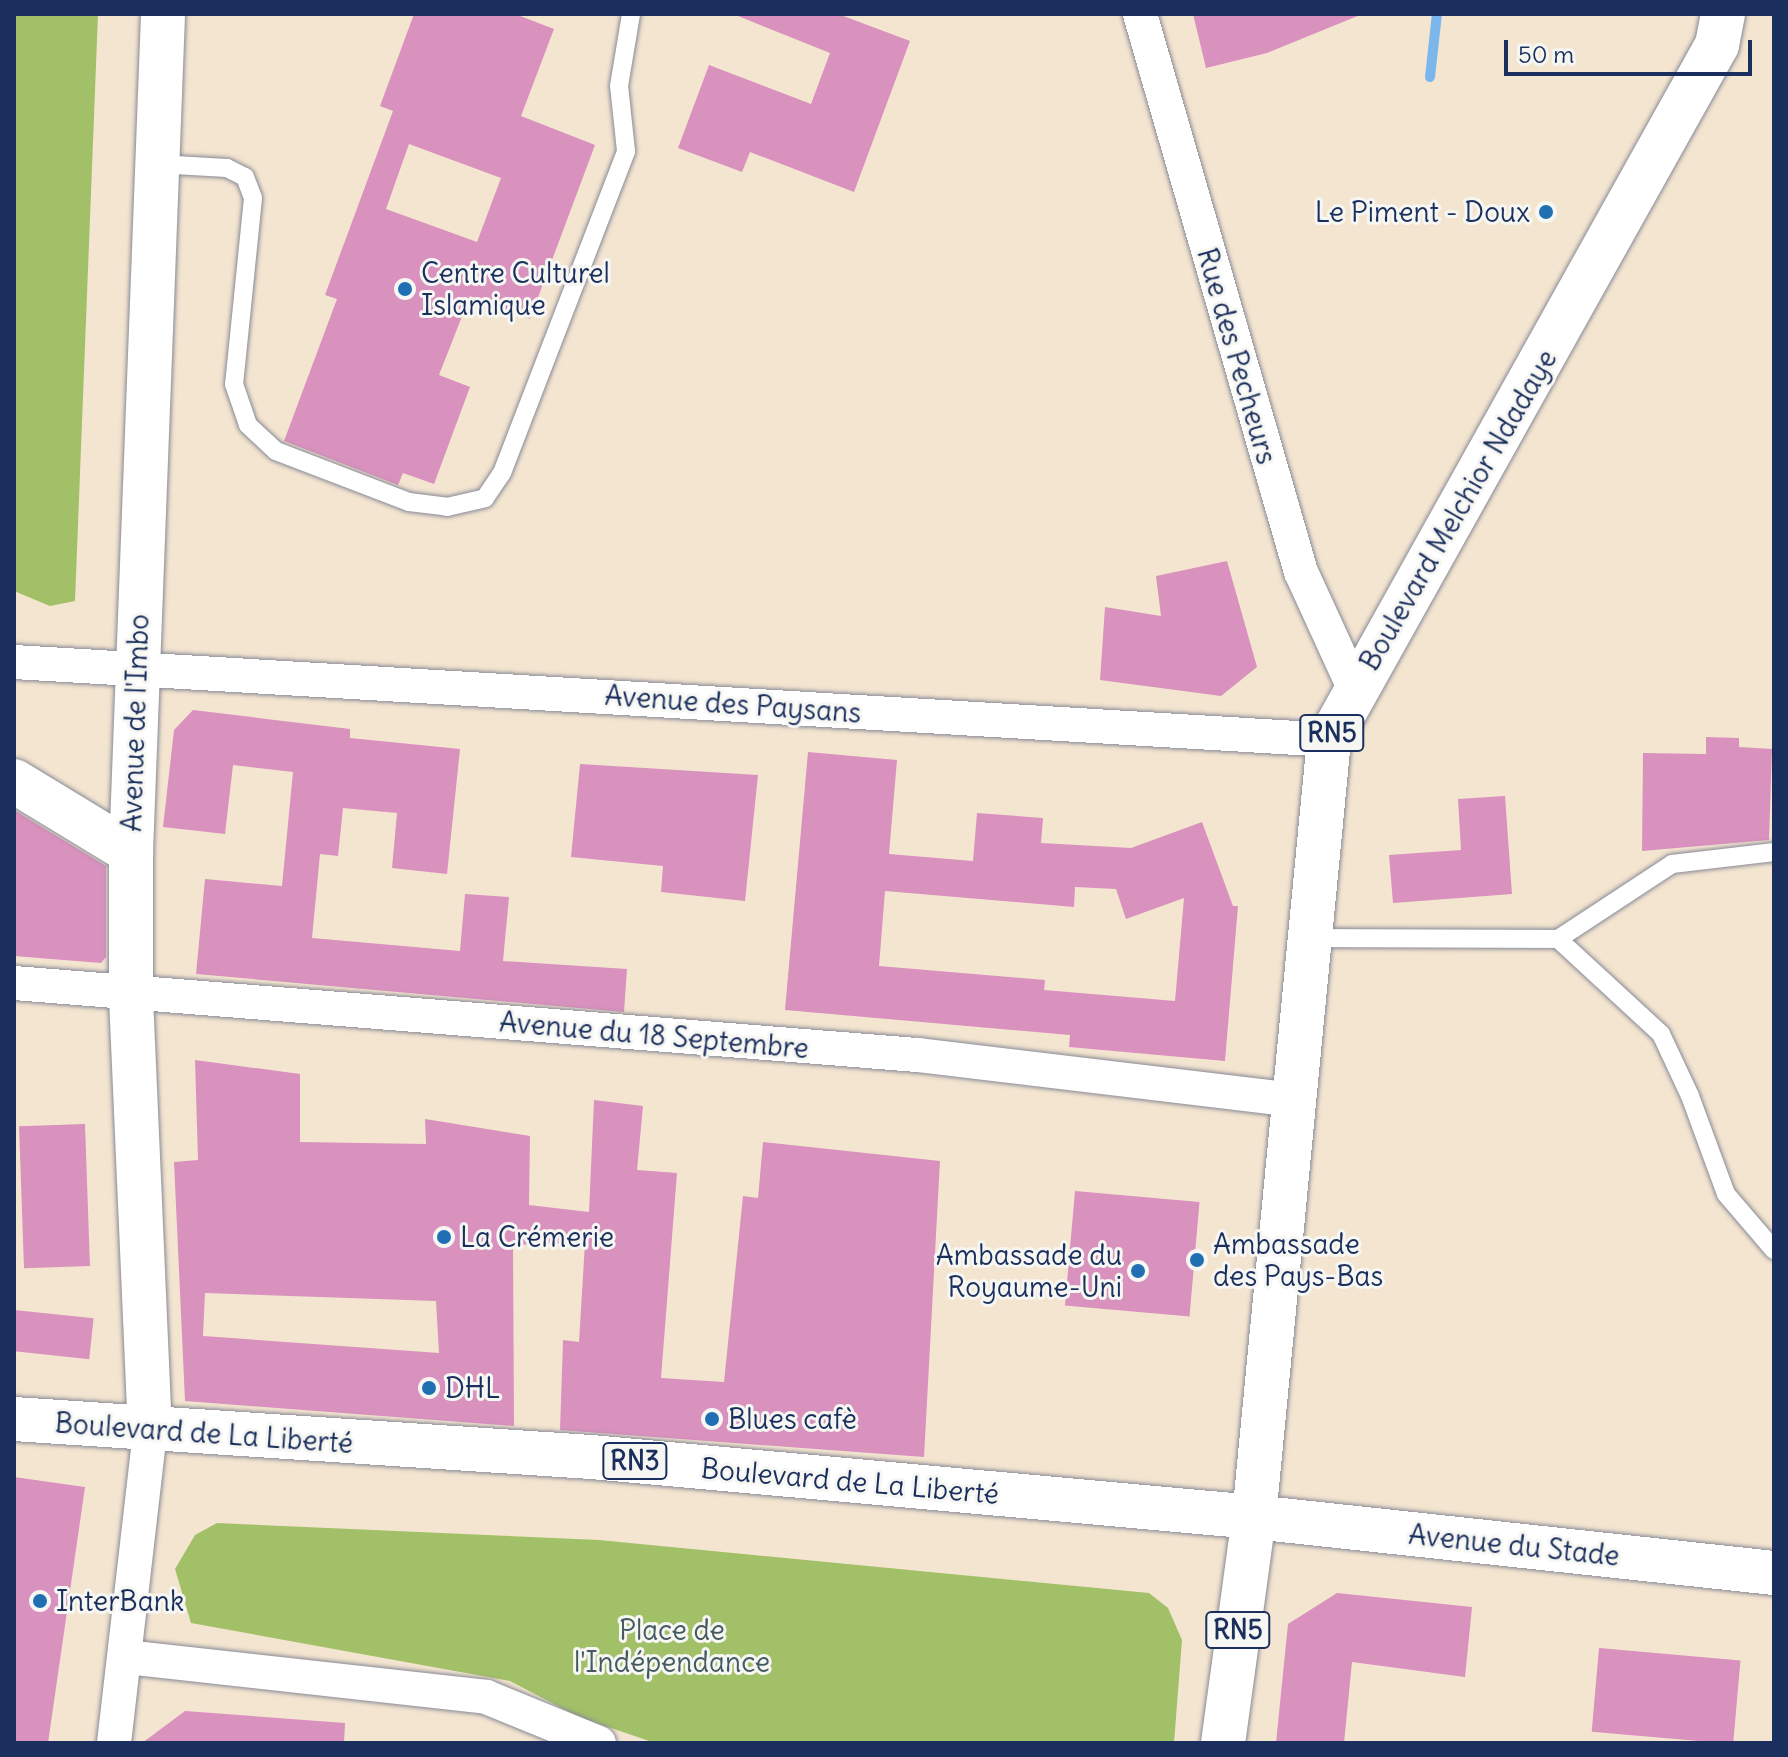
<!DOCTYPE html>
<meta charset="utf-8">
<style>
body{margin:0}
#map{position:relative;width:1788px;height:1757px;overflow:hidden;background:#f4e5d0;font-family:Delius,sans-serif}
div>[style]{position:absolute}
.green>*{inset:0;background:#a2c068}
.stream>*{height:10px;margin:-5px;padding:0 5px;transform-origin:5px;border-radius:5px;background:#7bb7ed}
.building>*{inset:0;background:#d991be;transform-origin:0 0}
.roads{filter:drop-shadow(0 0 2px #888a97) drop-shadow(0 0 2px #888a97)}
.lane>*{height:18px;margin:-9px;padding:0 9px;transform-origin:9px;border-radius:9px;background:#fff}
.street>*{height:34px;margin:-17px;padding:0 17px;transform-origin:17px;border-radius:17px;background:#fff}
.secondary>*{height:44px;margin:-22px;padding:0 22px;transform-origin:22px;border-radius:22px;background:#fff}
.primary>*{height:44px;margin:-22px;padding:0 22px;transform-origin:22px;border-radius:22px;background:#fff}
.highway>*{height:44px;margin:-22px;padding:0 22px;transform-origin:22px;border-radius:22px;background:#fff}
.dots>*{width:22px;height:22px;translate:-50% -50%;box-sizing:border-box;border:4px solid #f6f6f2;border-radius:50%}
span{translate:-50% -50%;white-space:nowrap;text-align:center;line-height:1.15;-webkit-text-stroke:6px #f6f6f2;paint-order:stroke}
.shield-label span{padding:2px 6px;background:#f6f6f2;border:2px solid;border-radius:6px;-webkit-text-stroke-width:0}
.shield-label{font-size:26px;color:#1b2f5e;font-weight:700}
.poi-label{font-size:28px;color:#1b2f5e}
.right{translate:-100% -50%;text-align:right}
.left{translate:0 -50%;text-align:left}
.street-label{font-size:28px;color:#1b2f5e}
.park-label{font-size:28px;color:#445a61}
.frame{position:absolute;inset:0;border:16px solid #1b2f5e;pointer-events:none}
.scale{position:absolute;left:1504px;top:40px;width:248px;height:36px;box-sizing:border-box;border:4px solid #1b2f5e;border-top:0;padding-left:10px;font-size:24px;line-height:28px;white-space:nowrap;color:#1b2f5e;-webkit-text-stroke:6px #f6f6f2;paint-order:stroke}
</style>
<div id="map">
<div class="green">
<i style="clip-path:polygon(14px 14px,98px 14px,75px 601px,50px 606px,14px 591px)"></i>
<i style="clip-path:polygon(217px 1523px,599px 1540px,1149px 1593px,1168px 1608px,1182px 1640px,1174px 1743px,655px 1743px,579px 1717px,510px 1681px,191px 1623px,175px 1569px,195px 1535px)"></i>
</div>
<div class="stream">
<i style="left:1430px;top:77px;width:63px;rotate:-83.7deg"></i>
</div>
<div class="building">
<i style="clip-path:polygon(evenodd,414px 14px,515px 14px,554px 29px,521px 116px,595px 145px,530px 319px,470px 296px,439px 375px,470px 387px,434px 484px,403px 473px,398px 485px,284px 441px,337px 299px,325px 295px,393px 111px,380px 106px,414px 14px,409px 144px,501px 178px,477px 242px,386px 209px,409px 144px)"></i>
<i style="clip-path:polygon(733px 14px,838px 14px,910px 41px,854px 192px,750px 152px,742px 172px,678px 148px,709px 65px,811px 104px,830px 53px)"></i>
<i style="clip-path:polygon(1193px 14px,1360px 14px,1360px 15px,1267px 53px,1206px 68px)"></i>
<i style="clip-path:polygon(1227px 561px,1257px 667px,1221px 696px,1100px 680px,1105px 607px,1161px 616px,1156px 576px)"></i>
<i style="clip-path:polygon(193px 710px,350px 729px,350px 738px,460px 749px,447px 874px,392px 868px,397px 813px,343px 808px,338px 856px,320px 854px,312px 938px,460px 951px,465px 894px,509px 897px,503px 961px,627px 969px,624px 1012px,196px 974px,205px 879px,282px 886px,293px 772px,233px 765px,225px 834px,163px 827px,174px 730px)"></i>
<i style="clip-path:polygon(1706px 737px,1739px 738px,1739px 747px,1772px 749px,1769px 840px,1642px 851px,1643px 753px,1706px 754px)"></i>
<i style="clip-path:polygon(evenodd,808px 752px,897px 760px,889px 854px,973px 861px,977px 813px,1043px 818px,1041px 843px,1131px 848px,1202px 822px,1233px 906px,1238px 906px,1225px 1061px,1069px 1047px,1070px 1035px,785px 1010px,808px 752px,1075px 887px,1116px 889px,1126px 919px,1184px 898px,1175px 1001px,1044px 990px,1045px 980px,879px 966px,885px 891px,1074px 907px,1075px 887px)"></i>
<i style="clip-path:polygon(580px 764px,758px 775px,745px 901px,661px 892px,663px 866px,571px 857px)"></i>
<i style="clip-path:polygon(1505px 796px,1512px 894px,1393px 903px,1389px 855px,1461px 850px,1458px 799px)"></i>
<i style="clip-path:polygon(14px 810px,106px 866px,106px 957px,101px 963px,14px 956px)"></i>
<i style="clip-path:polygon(evenodd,195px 1060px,300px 1074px,300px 1142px,426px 1144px,425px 1119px,530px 1136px,529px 1205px,589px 1212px,594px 1100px,643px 1106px,637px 1170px,677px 1173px,661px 1378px,724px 1382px,743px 1196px,758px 1198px,763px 1142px,940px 1161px,924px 1457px,560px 1430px,563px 1340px,579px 1342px,585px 1243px,513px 1245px,514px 1426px,185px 1401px,174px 1162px,198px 1160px,195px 1060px,205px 1293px,436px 1301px,439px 1353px,203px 1336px,205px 1293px)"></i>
<i style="left:85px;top:1124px;width:142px;height:66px;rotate:88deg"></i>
<i style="left:1075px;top:1191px;width:125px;height:115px;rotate:5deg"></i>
<i style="left:14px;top:1310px;width:80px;height:41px;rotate:6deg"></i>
<i style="clip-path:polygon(14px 1477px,85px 1487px,48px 1743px,14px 1743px)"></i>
<i style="clip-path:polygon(1337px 1593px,1472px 1607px,1465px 1677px,1352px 1662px,1344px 1743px,1276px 1743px,1288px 1624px)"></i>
<i style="left:1599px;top:1648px;width:142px;height:84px;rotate:5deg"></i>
<i style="clip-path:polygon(185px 1711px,345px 1723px,344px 1743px,142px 1743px)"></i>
</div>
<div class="roads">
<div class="lane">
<i style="left:157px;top:164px;width:70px;rotate:3.3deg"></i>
<i style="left:227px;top:168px;width:20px;rotate:27deg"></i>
<i style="left:245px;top:177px;width:22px;rotate:69deg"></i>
<i style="left:253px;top:198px;width:187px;rotate:95.8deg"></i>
<i style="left:234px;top:384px;width:43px;rotate:71.1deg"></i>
<i style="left:248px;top:425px;width:38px;rotate:43deg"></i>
<i style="left:276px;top:451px;width:142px;rotate:21deg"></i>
<i style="left:409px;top:502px;width:38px;rotate:7deg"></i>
<i style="left:447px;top:507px;width:39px;rotate:-13deg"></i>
<i style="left:485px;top:498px;width:30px;rotate:-56deg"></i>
<i style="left:502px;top:473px;width:345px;rotate:-68.9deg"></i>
<i style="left:626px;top:151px;width:65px;rotate:-96.1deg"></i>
<i style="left:619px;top:86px;width:73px;rotate:-80.5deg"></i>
<i style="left:1309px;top:938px;width:249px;rotate:0.2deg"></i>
<i style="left:1558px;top:939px;width:136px;rotate:-33.3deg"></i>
<i style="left:1672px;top:864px;width:103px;rotate:-6.7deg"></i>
<i style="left:1558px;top:939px;width:140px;rotate:42.7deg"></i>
<i style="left:1661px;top:1034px;width:68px;rotate:64.9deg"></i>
<i style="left:1690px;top:1096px;width:104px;rotate:69.8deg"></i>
<i style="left:1726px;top:1194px;width:74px;rotate:49.4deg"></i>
</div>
<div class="street">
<i style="left:1140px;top:14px;width:581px;rotate:73.91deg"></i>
<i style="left:1301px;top:572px;width:130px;rotate:65.4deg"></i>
<i style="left:14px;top:662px;width:1317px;rotate:3.39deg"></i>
<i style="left:14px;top:983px;width:906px;rotate:4.56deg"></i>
<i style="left:917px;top:1055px;width:379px;rotate:6.8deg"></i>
<i style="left:126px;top:1657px;width:362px;rotate:6.3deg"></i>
<i style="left:486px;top:1697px;width:122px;rotate:22.2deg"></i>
<i style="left:114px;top:1743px;width:313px;rotate:-83.4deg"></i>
</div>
<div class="secondary">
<i style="left:14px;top:781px;width:137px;rotate:31.3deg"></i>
<i style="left:150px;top:1432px;width:438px;rotate:-92.5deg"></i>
<i style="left:131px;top:994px;width:142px;rotate:-90deg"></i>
<i style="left:131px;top:852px;width:839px;rotate:-87.81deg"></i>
<i style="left:1254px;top:1517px;width:523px;rotate:6.15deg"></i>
</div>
<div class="primary">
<i style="left:1254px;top:1517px;width:781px;rotate:-84.49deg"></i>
<i style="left:1329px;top:740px;width:796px;rotate:-60.83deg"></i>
<i style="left:1717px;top:45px;width:32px;rotate:-79deg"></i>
</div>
<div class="highway">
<i style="left:14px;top:1419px;width:578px;rotate:3.77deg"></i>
<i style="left:591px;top:1457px;width:666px;rotate:5.17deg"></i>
<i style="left:1254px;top:1517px;width:228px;rotate:97.8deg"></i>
</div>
</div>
<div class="dots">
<i style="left:1546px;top:212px;background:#1f6fb2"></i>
<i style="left:405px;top:289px;background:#1f6fb2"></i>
<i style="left:444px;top:1237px;background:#1f6fb2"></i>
<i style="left:1197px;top:1260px;background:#1f6fb2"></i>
<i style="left:1138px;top:1271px;background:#1f6fb2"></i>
<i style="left:429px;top:1388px;background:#1f6fb2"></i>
<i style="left:712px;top:1419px;background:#1f6fb2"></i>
<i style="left:40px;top:1601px;background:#1f6fb2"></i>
</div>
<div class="shield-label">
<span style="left:1332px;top:733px">RN5</span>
<span style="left:635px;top:1461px">RN3</span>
<span style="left:1238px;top:1630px">RN5</span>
</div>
<div class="poi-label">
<span class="right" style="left:1530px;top:212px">Le Piment - Doux</span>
<span class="left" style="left:421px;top:289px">Centre Culturel<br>Islamique</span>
<span class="left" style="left:460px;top:1237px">La Crémerie</span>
<span class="left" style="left:1213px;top:1260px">Ambassade<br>des Pays-Bas</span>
<span class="right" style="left:1122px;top:1271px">Ambassade du<br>Royaume-Uni</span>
<span class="left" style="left:445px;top:1388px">DHL</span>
<span class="left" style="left:728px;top:1419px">Blues cafè</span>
<span class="left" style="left:56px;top:1601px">InterBank</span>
</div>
<div class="street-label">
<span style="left:1237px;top:356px;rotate:74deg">Rue des Pecheurs</span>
<span style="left:1458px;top:510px;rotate:-60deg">Boulevard Melchior Ndadaye</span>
<span style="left:733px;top:704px;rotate:4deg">Avenue des Paysans</span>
<span style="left:135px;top:723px;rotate:-88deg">Avenue de l'Imbo</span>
<span style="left:654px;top:1035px;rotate:5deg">Avenue du 18 Septembre</span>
<span style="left:204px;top:1433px;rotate:4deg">Boulevard de La Liberté</span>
<span style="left:850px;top:1481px;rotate:5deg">Boulevard de La Liberté</span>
<span style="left:1514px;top:1545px;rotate:6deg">Avenue du Stade</span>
</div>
<div class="park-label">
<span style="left:672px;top:1646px">Place de<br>l'Indépendance</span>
</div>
<div class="frame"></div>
<div class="scale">50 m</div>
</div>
